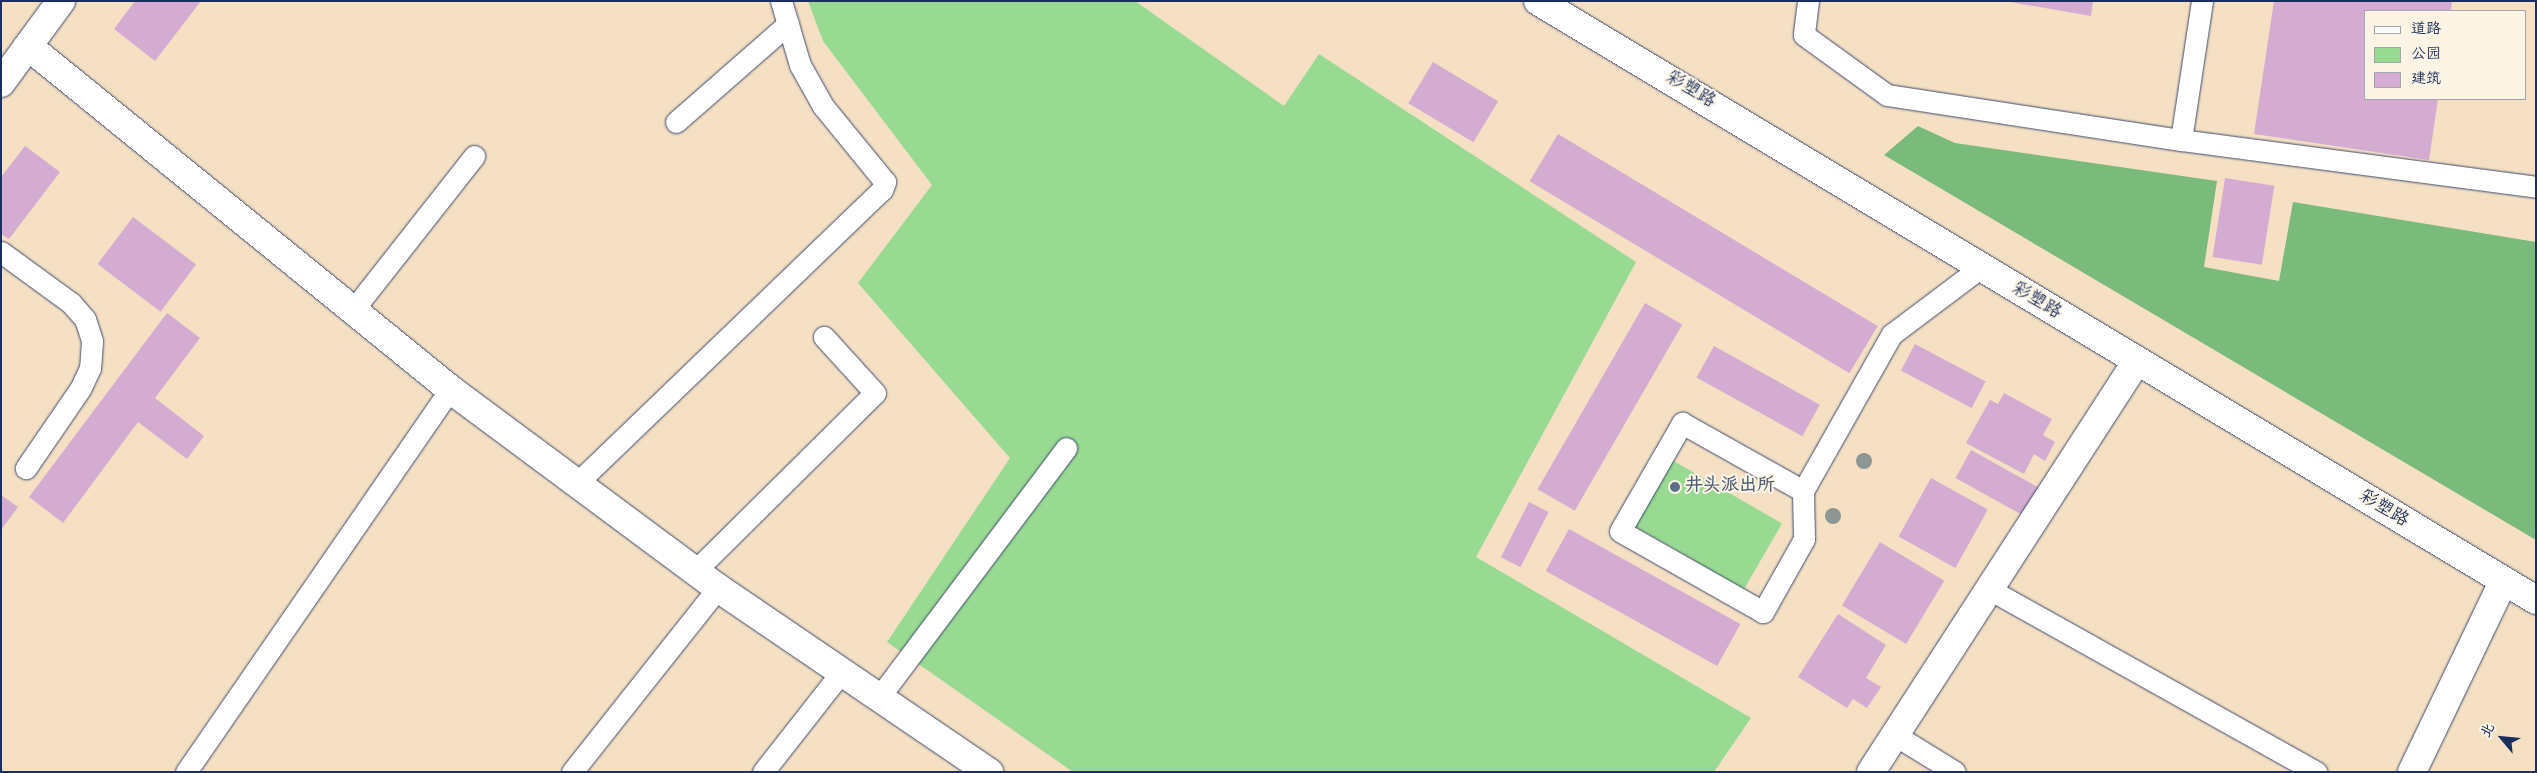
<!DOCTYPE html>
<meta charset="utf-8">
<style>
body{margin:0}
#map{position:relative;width:2537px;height:773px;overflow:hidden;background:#f5e0c4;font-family:Dekko,"LXGW WenKai TC",sans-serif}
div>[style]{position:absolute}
.green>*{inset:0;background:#98da91;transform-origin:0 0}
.forest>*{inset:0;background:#7aba7b}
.building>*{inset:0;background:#d4acd2;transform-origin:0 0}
.roads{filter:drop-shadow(0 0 1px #3c4a6d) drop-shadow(0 0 1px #3c4a6d)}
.service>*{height:21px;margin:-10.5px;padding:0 10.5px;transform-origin:10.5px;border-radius:10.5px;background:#fff}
.minor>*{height:28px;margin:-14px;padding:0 14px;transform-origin:14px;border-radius:14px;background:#fff}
.tertiary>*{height:28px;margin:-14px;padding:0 14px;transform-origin:14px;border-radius:14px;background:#fff}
.trees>*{width:16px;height:16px;margin:-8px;border-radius:50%;background:#8e9693}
.dots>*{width:14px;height:14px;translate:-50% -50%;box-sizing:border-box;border:2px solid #fcf5e5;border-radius:50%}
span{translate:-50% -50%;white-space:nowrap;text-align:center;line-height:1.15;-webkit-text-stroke:4px #fcf5e5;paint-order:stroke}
.street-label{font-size:18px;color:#1b2f5e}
.service-label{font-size:18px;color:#4e5e75;font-weight:700}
.left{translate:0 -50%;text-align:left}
.frame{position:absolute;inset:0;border:2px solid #1b2f5e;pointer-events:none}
.legend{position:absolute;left:2364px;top:10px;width:162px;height:90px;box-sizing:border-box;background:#fcf5e5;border:1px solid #a2a6af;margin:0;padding:6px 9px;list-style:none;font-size:15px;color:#1b2f5e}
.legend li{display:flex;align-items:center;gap:10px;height:25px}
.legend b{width:25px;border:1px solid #a2a6af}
.north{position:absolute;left:2477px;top:713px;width:50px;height:50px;-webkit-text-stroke:4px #fcf5e5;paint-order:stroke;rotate:298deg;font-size:14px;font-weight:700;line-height:20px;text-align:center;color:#1b2f5e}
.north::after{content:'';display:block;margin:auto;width:18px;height:22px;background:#1b2f5e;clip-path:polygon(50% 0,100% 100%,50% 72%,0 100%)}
</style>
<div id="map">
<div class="green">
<i style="clip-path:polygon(808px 1px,1135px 1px,1284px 106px,1319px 54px,1636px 262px,1476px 557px,1751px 718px,1714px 772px,1073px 772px,887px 642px,1010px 458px,858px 283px,932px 185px,823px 41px)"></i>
<i style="left:1672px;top:460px;width:127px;height:76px;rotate:30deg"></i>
</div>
<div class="forest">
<i style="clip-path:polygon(1918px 126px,1955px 143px,2217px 181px,2204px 267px,2279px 281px,2293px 202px,2536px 242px,2536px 540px,1884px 155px)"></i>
</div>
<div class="building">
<i style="clip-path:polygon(135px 1px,201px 1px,155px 61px,114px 29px)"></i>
<i style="clip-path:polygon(2004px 1px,2093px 1px,2091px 16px)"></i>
<i style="clip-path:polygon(2274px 1px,2452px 1px,2451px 11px,2366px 11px,2366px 99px,2438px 99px,2429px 160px,2254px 134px)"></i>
<i style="left:1433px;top:62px;width:76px;height:48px;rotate:31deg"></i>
<i style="left:1558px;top:134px;width:373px;height:55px;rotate:31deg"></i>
<i style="clip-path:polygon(25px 146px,60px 172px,9px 239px,1px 234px,1px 177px)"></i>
<i style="left:2225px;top:178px;width:50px;height:80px;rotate:9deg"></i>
<i style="left:133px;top:217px;width:79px;height:59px;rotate:37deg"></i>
<i style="left:1645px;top:303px;width:43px;height:215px;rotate:30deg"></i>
<i style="clip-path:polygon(167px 313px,200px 338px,155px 398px,204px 436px,187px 459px,138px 422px,63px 523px,29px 497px)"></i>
<i style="left:1915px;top:344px;width:80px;height:30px;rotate:28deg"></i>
<i style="left:1714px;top:346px;width:121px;height:36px;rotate:29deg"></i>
<i style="clip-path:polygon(2004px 393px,2052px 419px,2043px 435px,2055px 442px,2045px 461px,2034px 454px,2024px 474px,1966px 443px,1990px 400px,1998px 404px)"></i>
<i style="left:1971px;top:450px;width:80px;height:32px;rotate:29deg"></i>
<i style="left:1931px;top:478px;width:65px;height:67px;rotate:29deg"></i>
<i style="clip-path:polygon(1px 495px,18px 507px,1px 530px)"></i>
<i style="left:1529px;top:502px;width:22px;height:62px;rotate:27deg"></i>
<i style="left:1569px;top:529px;width:196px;height:48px;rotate:29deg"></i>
<i style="left:1880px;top:542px;width:75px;height:74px;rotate:31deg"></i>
<i style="clip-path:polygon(1838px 614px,1886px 645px,1866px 678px,1881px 687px,1867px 708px,1853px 699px,1847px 708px,1798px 677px)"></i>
</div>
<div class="roads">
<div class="service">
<i style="left:1808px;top:1px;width:34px;rotate:97deg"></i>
<i style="left:1804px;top:35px;width:102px;rotate:35.9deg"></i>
<i style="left:1887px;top:95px;width:297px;rotate:8.7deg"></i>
<i style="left:2181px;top:140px;width:358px;rotate:7.5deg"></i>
<i style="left:676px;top:122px;width:149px;rotate:-41.2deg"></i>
<i style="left:2181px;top:140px;width:141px;rotate:-81.4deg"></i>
<i style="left:1px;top:252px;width:87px;rotate:36.1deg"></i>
<i style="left:71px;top:303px;width:21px;rotate:49deg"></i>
<i style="left:85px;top:319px;width:23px;rotate:72deg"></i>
<i style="left:92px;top:341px;width:27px;rotate:94deg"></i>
<i style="left:90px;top:368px;width:23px;rotate:115deg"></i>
<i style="left:80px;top:389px;width:96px;rotate:124.4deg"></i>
<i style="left:353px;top:310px;width:196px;rotate:-51.8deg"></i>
<i style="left:577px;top:483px;width:423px;rotate:-43.9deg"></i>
<i style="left:882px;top:190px;width:9px;rotate:-69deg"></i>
<i style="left:885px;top:182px;width:98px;rotate:-129.2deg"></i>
<i style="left:823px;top:106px;width:47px;rotate:-119.3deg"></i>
<i style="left:800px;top:65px;width:67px;rotate:-106.5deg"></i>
<i style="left:1803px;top:491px;width:48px;rotate:88.8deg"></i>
<i style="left:1804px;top:539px;width:84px;rotate:119.3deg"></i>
<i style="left:1763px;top:612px;width:164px;rotate:-150.5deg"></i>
<i style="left:1620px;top:531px;width:125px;rotate:-60.1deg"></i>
<i style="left:1682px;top:423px;width:139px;rotate:29.3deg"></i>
<i style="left:1803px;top:491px;width:180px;rotate:-60.5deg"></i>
<i style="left:1892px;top:334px;width:110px;rotate:-36.9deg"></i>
<i style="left:695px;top:571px;width:253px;rotate:-44.7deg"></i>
<i style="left:875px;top:393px;width:76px;rotate:-132.3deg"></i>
<i style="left:1989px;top:589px;width:375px;rotate:29.2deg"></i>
<i style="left:880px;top:696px;width:310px;rotate:-53.1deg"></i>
<i style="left:1895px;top:735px;width:70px;rotate:31.7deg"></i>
<i style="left:186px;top:772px;width:465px;rotate:-55.4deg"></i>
<i style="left:572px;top:772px;width:235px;rotate:-51.6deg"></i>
<i style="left:763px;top:772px;width:130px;rotate:-51.9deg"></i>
</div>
<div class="minor">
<i style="left:28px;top:46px;width:544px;rotate:39.1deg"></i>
<i style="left:450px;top:389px;width:334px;rotate:36.6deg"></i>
<i style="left:718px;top:588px;width:328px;rotate:34.2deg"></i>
<i style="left:1871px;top:772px;width:487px;rotate:-57.1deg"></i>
<i style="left:2412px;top:772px;width:211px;rotate:-64.4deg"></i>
</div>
<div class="tertiary">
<i style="left:1538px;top:1px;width:1164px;rotate:30.97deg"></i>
<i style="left:1px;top:83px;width:102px;rotate:-53.8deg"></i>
</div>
</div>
<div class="trees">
<i style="left:1864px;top:461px"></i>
<i style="left:1833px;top:516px"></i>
</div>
<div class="dots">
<i style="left:1675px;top:487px;background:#5c6f8a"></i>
</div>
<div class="street-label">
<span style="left:1690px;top:91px;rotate:31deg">彩塑路</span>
<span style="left:2036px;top:302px;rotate:31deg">彩塑路</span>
<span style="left:2383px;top:510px;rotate:31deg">彩塑路</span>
</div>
<div class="service-label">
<span class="left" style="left:1685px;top:487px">井头派出所</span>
</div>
<div class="frame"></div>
<ul class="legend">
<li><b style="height:6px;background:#fff"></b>道路</li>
<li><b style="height:14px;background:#98da91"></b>公园</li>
<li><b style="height:14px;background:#d4acd2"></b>建筑</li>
</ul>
<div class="north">北</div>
</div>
